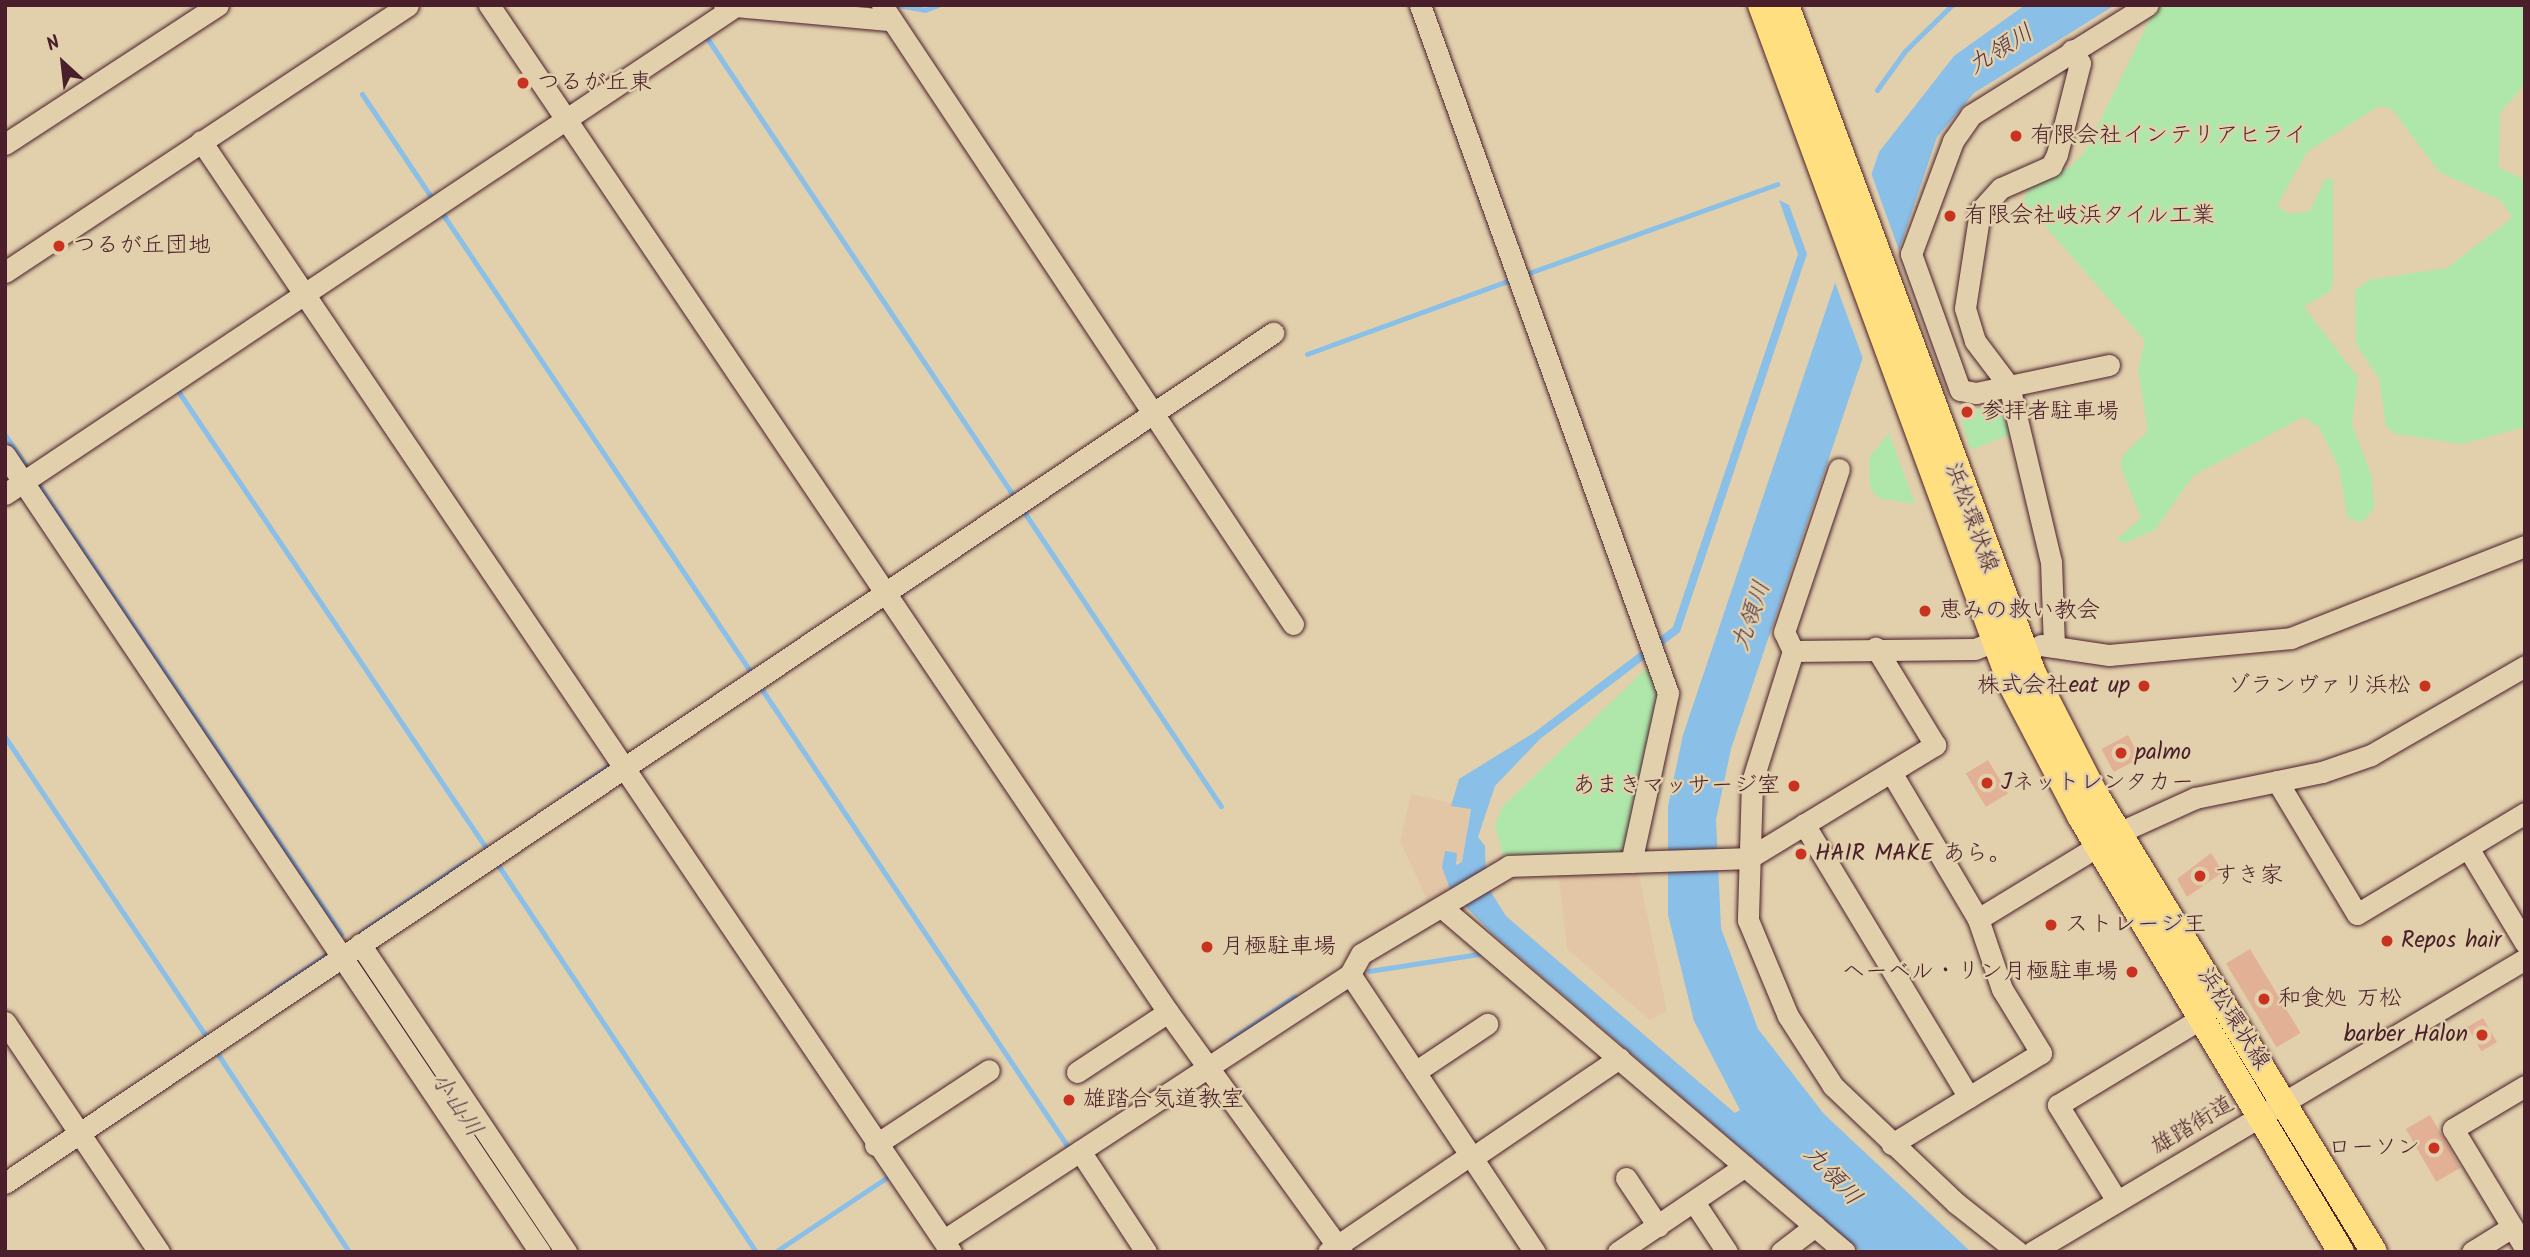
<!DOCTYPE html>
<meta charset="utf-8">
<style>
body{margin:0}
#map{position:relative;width:2530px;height:1257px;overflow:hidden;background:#e2d0ad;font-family:Kalam,"Klee One",sans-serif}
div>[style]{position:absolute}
.built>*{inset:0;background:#e2c6a6}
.green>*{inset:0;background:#afe6aa}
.water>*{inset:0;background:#8abfe7}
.pier>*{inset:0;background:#e2d0ad}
.stream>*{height:5px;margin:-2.5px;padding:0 2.5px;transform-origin:2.5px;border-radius:2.5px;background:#8abfe7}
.building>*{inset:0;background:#e2b094;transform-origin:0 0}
.roads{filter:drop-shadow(0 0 2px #4a1f2b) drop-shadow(0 0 2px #4a1f2b)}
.minor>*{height:21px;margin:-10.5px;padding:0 10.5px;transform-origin:10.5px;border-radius:10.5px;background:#e2d0ad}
.major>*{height:26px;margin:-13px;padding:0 13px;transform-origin:13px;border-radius:13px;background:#ffdf80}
.dots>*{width:19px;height:19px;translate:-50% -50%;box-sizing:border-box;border:4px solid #e2d0ad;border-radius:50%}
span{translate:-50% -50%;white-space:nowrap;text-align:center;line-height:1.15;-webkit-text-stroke:5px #e2d0ad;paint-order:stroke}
.poi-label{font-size:23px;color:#4a1f2b}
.left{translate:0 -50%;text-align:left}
.right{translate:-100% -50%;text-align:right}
.street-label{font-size:23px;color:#4a1f2b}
.water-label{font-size:24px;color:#543747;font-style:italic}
.frame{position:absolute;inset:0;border:7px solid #4a1f2b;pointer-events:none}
.north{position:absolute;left:28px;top:28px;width:70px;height:70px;-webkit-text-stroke:5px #e2d0ad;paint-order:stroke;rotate:333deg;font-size:19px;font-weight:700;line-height:28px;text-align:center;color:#4a1f2b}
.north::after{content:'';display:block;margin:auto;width:24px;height:32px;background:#4a1f2b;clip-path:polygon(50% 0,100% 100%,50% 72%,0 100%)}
</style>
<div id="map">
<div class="built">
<i style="clip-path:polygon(1411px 794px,1470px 807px,1462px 864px,1444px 852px,1451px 892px,1431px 908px,1400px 841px)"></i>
<i style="clip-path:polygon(1638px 870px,1667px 1011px,1650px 1020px,1567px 949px,1558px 871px)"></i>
</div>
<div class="green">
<i style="clip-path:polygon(2162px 5px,2525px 5px,2525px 84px,2500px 113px,2499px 168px,2525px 180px,2525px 427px,2462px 444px,2396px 434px,2386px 426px,2379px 378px,2356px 345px,2355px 290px,2369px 280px,2447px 268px,2512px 218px,2502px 201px,2439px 172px,2392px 109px,2379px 106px,2307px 152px,2277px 206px,2290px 214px,2310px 211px,2325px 179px,2333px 179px,2333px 283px,2330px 291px,2304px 307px,2358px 377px,2352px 424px,2372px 477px,2374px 508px,2363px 522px,2348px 519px,2339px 468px,2319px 427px,2303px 417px,2193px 476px,2155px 530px,2125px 543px,2116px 540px,2141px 518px,2121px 468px,2122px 456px,2148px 431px,2138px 370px,2145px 341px,2023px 200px,2034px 182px,2070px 167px,2084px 153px,2151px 17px)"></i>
<i style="clip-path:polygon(1996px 399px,2014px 433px,1971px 450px,1961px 421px)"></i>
<i style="clip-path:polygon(1889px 433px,1915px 504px,1878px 498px,1870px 487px,1869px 458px)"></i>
<i style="clip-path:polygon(1651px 664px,1661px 693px,1624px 848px,1618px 854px,1503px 855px,1495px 826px,1502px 807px)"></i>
</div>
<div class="water">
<i style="clip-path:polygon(2025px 5px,2115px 5px,1974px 93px,1937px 137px,1731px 749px,1716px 820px,1721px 928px,1758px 1029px,1824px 1114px,1971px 1252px,1862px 1252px,1495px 936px,1451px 892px,1442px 867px,1445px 851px,1457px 853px,1456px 865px,1462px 862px,1471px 809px,1451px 806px,1459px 779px,1535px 732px,1673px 627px,1798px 254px,1779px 200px,1789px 205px,1807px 254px,1680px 632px,1540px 739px,1495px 786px,1478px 837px,1485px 846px,1486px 884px,1506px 916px,1735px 1113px,1740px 1110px,1694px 1021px,1668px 915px,1668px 806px,1683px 735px,1879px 152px,1954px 56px)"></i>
</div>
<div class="pier">
<i style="clip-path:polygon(1870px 170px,1901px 256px,1865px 364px,1833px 277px)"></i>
</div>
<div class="stream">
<i style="left:898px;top:5px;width:27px;rotate:10deg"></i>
<i style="left:925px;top:10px;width:14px;rotate:-21deg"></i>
<i style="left:705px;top:35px;width:554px;rotate:56.2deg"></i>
<i style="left:1877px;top:90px;width:48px;rotate:-54.3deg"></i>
<i style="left:1905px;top:51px;width:66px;rotate:-44.4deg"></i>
<i style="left:362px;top:94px;width:129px;rotate:56.1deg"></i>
<i style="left:440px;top:210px;width:556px;rotate:56.08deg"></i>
<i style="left:1526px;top:274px;width:267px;rotate:-19.7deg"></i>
<i style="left:1307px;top:354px;width:216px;rotate:-20deg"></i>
<i style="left:176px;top:388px;width:555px;rotate:56.02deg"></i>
<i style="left:5px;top:435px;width:42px;rotate:55.6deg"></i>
<i style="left:34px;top:478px;width:550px;rotate:56.05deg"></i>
<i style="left:1024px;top:512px;width:354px;rotate:56.2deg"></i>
<i style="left:761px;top:688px;width:552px;rotate:56.22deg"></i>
<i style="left:5px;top:737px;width:360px;rotate:56.1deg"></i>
<i style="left:569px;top:793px;width:50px;rotate:-34.3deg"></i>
<i style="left:498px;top:865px;width:465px;rotate:56.3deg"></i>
<i style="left:361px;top:932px;width:125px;rotate:-34.2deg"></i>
<i style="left:1369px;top:971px;width:111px;rotate:-8.8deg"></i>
<i style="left:271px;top:992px;width:66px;rotate:-33.9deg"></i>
<i style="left:1230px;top:1040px;width:78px;rotate:-34.1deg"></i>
<i style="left:217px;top:1053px;width:239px;rotate:56.4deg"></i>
<i style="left:775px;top:1252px;width:133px;rotate:-33.7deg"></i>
</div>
<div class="building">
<i style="left:2128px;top:735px;width:26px;height:30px;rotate:62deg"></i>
<i style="left:1988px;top:760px;width:39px;height:26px;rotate:59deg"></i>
<i style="clip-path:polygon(2211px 853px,2223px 872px,2187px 897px,2177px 879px)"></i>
<i style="left:2250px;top:949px;width:98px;height:28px;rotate:59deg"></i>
<i style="left:2483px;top:1018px;width:28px;height:18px;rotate:60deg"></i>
<i style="left:2430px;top:1115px;width:61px;height:28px;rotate:60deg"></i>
</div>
<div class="roads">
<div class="minor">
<i style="left:489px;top:5px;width:1215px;rotate:56.01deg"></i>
<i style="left:1168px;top:1012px;width:296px;rotate:54.1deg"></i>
<i style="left:724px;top:5px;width:165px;rotate:5.2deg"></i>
<i style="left:882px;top:5px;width:743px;rotate:56.42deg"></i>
<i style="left:1420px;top:5px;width:731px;rotate:70.18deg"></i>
<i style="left:1668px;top:693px;width:173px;rotate:102.3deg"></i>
<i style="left:201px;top:141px;width:1340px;rotate:55.98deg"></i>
<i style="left:5px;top:144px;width:254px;rotate:-33.1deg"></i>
<i style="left:5px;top:272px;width:483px;rotate:-33.5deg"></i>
<i style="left:2109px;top:365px;width:136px;rotate:168.1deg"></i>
<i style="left:1976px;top:393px;width:16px;rotate:-169deg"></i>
<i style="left:1960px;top:390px;width:145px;rotate:-109.8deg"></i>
<i style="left:1911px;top:254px;width:121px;rotate:-69.6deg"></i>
<i style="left:1953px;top:141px;width:32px;rotate:-55deg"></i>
<i style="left:1971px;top:115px;width:208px;rotate:-31.9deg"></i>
<i style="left:5px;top:455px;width:960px;rotate:56.13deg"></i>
<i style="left:5px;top:494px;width:873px;rotate:-33.74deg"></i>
<i style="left:1993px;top:642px;width:19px;rotate:159deg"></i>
<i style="left:1975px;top:649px;width:182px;rotate:179.4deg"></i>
<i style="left:1793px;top:651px;width:137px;rotate:107.4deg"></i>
<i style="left:1752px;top:782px;width:138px;rotate:91.7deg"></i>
<i style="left:1748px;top:920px;width:104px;rotate:67.4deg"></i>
<i style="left:1788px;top:1016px;width:83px;rotate:57.3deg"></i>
<i style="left:1833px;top:1086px;width:170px;rotate:43.6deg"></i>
<i style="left:1956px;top:1203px;width:79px;rotate:38.3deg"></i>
<i style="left:2041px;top:645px;width:69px;rotate:8.4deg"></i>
<i style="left:2109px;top:655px;width:183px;rotate:-5.3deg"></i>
<i style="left:2291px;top:638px;width:251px;rotate:-21.5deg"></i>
<i style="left:2054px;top:647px;width:85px;rotate:-92deg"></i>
<i style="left:2051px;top:562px;width:181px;rotate:-103.4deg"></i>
<i style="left:2009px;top:386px;width:56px;rotate:-127.1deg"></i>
<i style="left:1975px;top:341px;width:34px;rotate:-107deg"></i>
<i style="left:1965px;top:308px;width:98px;rotate:-81.2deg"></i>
<i style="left:1980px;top:211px;width:31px;rotate:-48deg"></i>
<i style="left:2001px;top:188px;width:55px;rotate:-23.7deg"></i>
<i style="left:2051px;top:166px;width:13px;rotate:-63deg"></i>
<i style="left:2057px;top:154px;width:94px;rotate:-75.8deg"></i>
<i style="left:2080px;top:63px;width:15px;rotate:-122deg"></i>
<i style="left:1793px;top:651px;width:21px;rotate:-115deg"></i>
<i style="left:1784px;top:632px;width:172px;rotate:-71.4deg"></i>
<i style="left:1891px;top:772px;width:171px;rotate:59.4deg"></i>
<i style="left:1978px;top:919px;width:74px;rotate:71.1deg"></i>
<i style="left:2002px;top:989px;width:75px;rotate:58.6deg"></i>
<i style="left:2041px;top:1053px;width:175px;rotate:148.6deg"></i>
<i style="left:2277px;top:781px;width:155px;rotate:59deg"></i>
<i style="left:2357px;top:914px;width:196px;rotate:-31deg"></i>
<i style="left:1804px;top:824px;width:319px;rotate:58.9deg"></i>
<i style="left:2118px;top:833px;width:85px;rotate:-24.4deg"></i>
<i style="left:2195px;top:798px;width:130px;rotate:-11.6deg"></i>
<i style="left:2322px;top:772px;width:52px;rotate:-19.1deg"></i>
<i style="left:2371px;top:755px;width:178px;rotate:-30deg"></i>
<i style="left:2468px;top:848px;width:111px;rotate:59deg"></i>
<i style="left:1445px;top:910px;width:526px;rotate:40.53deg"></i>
<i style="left:1978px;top:919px;width:140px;rotate:-31.3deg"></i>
<i style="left:360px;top:944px;width:371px;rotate:56.2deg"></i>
<i style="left:1350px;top:974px;width:334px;rotate:56.4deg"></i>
<i style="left:5px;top:1022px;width:277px;rotate:56.2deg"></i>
<i style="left:1077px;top:1072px;width:109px;rotate:-33.4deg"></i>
<i style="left:1415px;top:1072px;width:87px;rotate:-33.7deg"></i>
<i style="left:2525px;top:1086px;width:84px;rotate:149.2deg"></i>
<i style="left:2453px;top:1129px;width:139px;rotate:58.8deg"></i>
<i style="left:875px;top:1145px;width:136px;rotate:-33.3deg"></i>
<i style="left:1080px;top:1151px;width:121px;rotate:56.8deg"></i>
<i style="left:1472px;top:1158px;width:178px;rotate:-34.2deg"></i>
<i style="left:1626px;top:1178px;width:58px;rotate:56.3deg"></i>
<i style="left:5px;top:1183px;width:1527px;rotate:-33.84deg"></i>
<i style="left:2117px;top:1201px;width:113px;rotate:-121.6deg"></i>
<i style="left:2058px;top:1105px;width:166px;rotate:-31.2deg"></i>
<i style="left:1694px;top:1202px;width:60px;rotate:56.6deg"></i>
<i style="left:944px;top:1240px;width:485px;rotate:-33.2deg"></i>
<i style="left:1350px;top:974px;width:23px;rotate:-61deg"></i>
<i style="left:1361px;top:954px;width:172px;rotate:-30.7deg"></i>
<i style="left:1509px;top:866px;width:240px;rotate:-1.9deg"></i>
<i style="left:1749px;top:858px;width:218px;rotate:-31.3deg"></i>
<i style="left:1935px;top:745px;width:114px;rotate:-121.3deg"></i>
<i style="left:1328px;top:1252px;width:172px;rotate:-34.3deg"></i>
<i style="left:1618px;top:1252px;width:153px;rotate:-34.1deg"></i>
<i style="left:1781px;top:1252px;width:43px;rotate:-37.4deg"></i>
<i style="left:2032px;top:1252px;width:573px;rotate:-30.72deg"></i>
<i style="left:2472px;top:1252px;width:47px;rotate:-32deg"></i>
</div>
<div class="major">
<i style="left:1761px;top:5px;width:724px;rotate:69.79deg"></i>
<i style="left:2011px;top:684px;width:149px;rotate:62.4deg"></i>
<i style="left:2080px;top:816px;width:508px;rotate:59.09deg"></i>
<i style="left:1786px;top:5px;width:712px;rotate:69.71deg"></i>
<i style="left:2033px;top:673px;width:136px;rotate:62.9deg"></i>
<i style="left:2095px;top:794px;width:536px;rotate:58.65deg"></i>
</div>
</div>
<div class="dots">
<i style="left:523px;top:83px;background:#c8321e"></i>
<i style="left:2016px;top:136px;background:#c8321e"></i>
<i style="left:1950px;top:216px;background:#c8321e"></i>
<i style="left:59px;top:246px;background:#c8321e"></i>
<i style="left:1967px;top:412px;background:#c8321e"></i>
<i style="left:1925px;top:611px;background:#c8321e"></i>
<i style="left:2144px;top:686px;background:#c8321e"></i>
<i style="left:2425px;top:686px;background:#c8321e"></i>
<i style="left:2121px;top:753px;background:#c8321e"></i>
<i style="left:1987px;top:783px;background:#c8321e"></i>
<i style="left:1794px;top:786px;background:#c8321e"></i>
<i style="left:1801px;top:854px;background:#c8321e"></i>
<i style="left:2200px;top:876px;background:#c8321e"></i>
<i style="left:2051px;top:925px;background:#c8321e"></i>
<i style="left:2387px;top:941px;background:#c8321e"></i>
<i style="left:1207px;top:947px;background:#c8321e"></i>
<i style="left:2132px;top:972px;background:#c8321e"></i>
<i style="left:2264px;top:999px;background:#c8321e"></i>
<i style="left:2482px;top:1035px;background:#c8321e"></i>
<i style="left:1069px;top:1100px;background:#c8321e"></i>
<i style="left:2434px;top:1148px;background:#c8321e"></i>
</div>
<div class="poi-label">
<span class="left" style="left:537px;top:83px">つるが丘東</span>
<span class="left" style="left:2030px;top:136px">有限会社インテリアヒライ</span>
<span class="left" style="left:1964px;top:216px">有限会社岐浜タイル工業</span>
<span class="left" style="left:73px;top:246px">つるが丘団地</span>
<span class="left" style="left:1981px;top:412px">参拝者駐車場</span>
<span class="left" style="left:1939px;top:611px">恵みの救い教会</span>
<span class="right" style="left:2130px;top:686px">株式会社eat up</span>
<span class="right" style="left:2411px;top:686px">ゾランヴァリ浜松</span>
<span class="left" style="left:2135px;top:753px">palmo</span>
<span class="left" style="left:2001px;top:783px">Jネットレンタカー</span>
<span class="right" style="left:1780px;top:786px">あまきマッサージ室</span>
<span class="left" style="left:1815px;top:854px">HAIR MAKE あら。</span>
<span class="left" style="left:2214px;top:876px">すき家</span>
<span class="left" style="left:2065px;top:925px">ストレージ王</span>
<span class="left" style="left:2401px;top:941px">Repos hair</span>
<span class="left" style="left:1221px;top:947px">月極駐車場</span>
<span class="right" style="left:2118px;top:972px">ヘーベル・リン月極駐車場</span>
<span class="left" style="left:2278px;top:999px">和食処 万松</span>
<span class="right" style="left:2468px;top:1035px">barber Halon</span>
<span class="left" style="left:1083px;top:1100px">雄踏合気道教室</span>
<span class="right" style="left:2420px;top:1148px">ローソン</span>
</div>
<div class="street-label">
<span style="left:1971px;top:518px;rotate:70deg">浜松環状線</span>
<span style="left:2233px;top:1019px;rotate:58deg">浜松環状線</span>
<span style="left:2193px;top:1126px;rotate:-31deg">雄踏街道</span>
</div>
<div class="water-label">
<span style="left:2001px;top:50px;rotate:-32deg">九領川</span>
<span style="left:1752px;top:616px;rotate:-71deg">九領川</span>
<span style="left:456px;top:1105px;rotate:56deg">小山川</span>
<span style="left:1832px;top:1176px;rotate:47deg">九領川</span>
</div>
<div class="frame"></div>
<div class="north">N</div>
</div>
